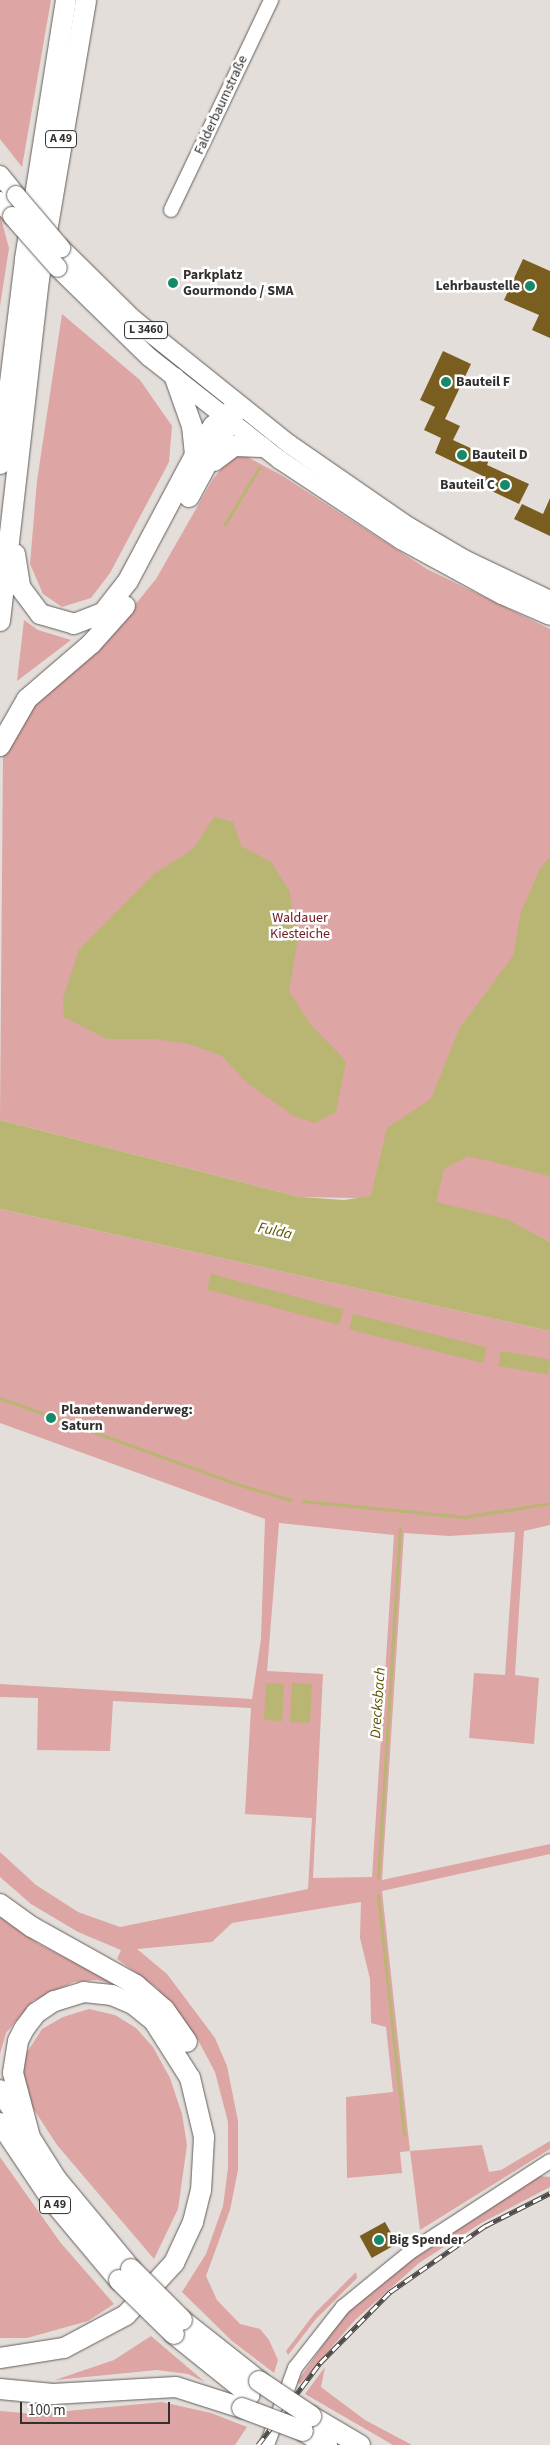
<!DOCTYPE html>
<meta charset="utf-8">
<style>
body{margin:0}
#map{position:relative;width:550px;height:2445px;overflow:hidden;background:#e4deda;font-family:"Source Sans 3",sans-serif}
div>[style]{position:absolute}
.green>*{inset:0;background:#dda5a3}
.water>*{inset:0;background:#b9b572;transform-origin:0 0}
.stream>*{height:3px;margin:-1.5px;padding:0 1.5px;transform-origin:1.5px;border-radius:1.5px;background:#b9b572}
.building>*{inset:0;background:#7a5e1f;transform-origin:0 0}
.roads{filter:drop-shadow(0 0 1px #635e5a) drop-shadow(0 0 1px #635e5a)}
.minor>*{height:14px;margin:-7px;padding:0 7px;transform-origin:7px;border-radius:7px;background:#fff}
.major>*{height:18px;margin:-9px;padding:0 9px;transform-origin:9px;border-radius:9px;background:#fff}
.highway>*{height:20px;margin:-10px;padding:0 10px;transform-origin:10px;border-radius:10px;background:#fff}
.rail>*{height:5px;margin-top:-2.5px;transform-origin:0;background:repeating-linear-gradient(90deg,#fff 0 9px,#4c4a47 0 18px);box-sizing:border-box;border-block:1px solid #4c4a47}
.bridges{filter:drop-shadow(0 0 1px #635e5a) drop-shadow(0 0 1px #635e5a)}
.major-bridge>*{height:18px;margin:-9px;padding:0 9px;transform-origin:9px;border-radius:9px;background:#fff}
.highway-bridge>*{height:20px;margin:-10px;padding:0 10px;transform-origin:10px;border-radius:10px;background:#fff}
.dots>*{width:14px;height:14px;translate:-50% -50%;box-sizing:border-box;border:2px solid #fff;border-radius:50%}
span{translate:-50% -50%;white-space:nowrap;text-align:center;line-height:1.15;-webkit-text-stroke:5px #fff;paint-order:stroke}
.shield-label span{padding:1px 4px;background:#fff;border:1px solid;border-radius:4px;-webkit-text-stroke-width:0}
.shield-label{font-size:12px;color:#33312f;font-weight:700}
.street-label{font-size:14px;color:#33312f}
.poi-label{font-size:14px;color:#33312f;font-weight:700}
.left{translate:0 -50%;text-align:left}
.right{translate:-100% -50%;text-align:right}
.park-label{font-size:14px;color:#6e1a22}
.water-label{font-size:15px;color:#5b5500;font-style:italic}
.scale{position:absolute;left:20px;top:2402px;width:150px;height:22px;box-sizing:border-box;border:2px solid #33312f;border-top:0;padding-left:6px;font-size:15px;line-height:18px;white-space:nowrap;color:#33312f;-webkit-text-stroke:4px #fff;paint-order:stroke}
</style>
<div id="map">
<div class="green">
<i style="clip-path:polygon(0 0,51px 0,22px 167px,0 139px)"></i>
<i style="clip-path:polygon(0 215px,9px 248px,0 306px)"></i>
<i style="clip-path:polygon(62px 314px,140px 380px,172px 426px,169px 462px,110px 573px,91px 598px,62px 607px,43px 594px,30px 564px,37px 481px)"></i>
<i style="clip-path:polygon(236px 451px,281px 475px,427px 569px,550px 629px,550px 1242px,536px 1235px,356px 1198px,300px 1197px,0 1120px,3px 756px,24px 714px,99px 649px,156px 579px,213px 479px)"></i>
<i style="clip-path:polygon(24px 620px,38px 630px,71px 640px,17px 681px)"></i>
<i style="clip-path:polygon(evenodd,0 1209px,550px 1331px,550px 1525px,524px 1531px,515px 1675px,539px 1678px,534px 1744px,469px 1738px,474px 1673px,505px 1675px,515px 1532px,449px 1536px,404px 1533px,382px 1880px,550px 1844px,550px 1854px,382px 1891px,410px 2151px,482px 2145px,489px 2172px,501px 2170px,550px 2141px,550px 2149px,420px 2230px,410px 2151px,400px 2152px,402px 2173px,347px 2178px,346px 2097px,393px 2092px,386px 2027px,371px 2023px,370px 1979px,360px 1938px,361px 1902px,232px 1923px,212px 1942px,137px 1949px,167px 1974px,215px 2038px,227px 2066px,238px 2121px,238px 2170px,230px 2210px,206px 2276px,217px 2300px,240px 2324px,260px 2329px,269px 2340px,278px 2360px,274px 2373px,232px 2341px,182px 2292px,206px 2254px,223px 2206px,228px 2168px,228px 2122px,215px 2072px,198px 2040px,157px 1988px,117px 1959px,121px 1950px,78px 1932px,31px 1904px,0 1877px,0 1852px,36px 1885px,78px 1912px,120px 1927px,308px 1889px,312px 1818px,245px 1814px,251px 1708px,113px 1701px,110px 1751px,37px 1750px,38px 1698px,0 1697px,0 1684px,252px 1699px,261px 1639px,265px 1519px,0 1423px,0 1209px,279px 1523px,394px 1535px,372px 1877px,313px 1878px,323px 1674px,267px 1671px,279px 1523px)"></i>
<i style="clip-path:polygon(0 1917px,39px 1944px,117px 1985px,97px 1980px,74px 1982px,33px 2001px,6px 2033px,0 2054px)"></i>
<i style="clip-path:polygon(89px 2009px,115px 2015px,136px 2028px,153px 2047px,170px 2078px,182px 2114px,187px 2145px,178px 2209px,154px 2259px,57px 2145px,31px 2105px,23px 2081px,24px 2057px,42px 2029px,63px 2017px)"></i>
<i style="clip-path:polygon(0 2157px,60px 2242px,114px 2304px,88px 2321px,27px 2338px,0 2338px)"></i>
<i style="clip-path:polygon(539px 2176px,550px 2177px,550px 2187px,483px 2222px,419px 2263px,355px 2320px,300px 2384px,297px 2382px,347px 2311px,382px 2280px)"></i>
<i style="clip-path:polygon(356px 2272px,357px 2278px,316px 2319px,288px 2355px,286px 2351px,314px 2314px)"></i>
<i style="clip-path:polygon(151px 2336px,205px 2382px,188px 2374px,157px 2370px,55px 2380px,114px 2360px)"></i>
<i style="clip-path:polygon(325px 2367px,321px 2387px,365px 2420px,412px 2445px,393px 2445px,305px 2394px)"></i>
<i style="clip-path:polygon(162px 2402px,211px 2413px,247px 2427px,235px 2445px,0 2445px,0 2411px,35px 2414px)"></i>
</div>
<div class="water">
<i style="clip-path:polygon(214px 817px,233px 822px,241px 846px,271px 862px,289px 890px,298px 939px,289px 991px,311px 1025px,346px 1061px,336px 1112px,315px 1123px,294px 1116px,247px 1083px,222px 1056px,189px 1044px,154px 1039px,107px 1039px,64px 1017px,63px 999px,79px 950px,154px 874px,193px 849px)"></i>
<i style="clip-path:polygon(550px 856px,550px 1176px,468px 1156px,444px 1169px,436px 1202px,506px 1219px,550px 1242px,550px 1331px,0 1209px,0 1120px,300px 1197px,344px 1200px,371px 1196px,387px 1128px,431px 1099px,459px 1029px,513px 956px,521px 912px,540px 869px)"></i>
<i style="left:211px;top:1274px;width:137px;height:16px;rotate:15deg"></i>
<i style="left:353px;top:1314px;width:138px;height:16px;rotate:14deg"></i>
<i style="left:501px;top:1351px;width:50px;height:15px;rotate:10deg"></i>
<i style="left:266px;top:1683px;width:18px;height:37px;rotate:3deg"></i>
<i style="left:292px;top:1683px;width:20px;height:39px;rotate:3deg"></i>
</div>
<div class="stream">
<i style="left:225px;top:524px;width:66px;rotate:-58.7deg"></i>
<i style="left:0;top:1398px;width:255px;rotate:19.9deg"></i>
<i style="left:240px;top:1485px;width:53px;rotate:16.4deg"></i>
<i style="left:303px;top:1501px;width:162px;rotate:5.7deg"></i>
<i style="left:464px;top:1517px;width:87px;rotate:-9.2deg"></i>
<i style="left:378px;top:1878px;width:350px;rotate:-86.4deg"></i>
<i style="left:378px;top:1895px;width:241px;rotate:83.8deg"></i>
</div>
<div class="building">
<i style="clip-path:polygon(523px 259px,550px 271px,550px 338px,532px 330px,539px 315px,504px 300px)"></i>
<i style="clip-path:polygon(443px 351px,471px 364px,445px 419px,460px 426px,453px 440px,490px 457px,487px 465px,529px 484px,519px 504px,481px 486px,485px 477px,435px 453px,441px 438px,424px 430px,435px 407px,420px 400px)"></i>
<i style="clip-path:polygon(550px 498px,550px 536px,514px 519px,522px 504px,543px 514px)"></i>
<i style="left:385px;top:2222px;width:25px;height:29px;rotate:61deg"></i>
</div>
<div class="roads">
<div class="minor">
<i style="left:171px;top:210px;width:233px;rotate:-64.5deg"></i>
<i style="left:267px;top:2445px;width:82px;rotate:-70deg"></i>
<i style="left:295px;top:2368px;width:78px;rotate:-51.8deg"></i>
<i style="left:343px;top:2307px;width:90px;rotate:-39.2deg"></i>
<i style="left:413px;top:2250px;width:163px;rotate:-33deg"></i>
</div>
<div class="major">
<i style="left:0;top:175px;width:26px;rotate:51deg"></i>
<i style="left:0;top:201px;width:19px;rotate:51deg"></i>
<i style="left:61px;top:248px;width:101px;rotate:44.6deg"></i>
<i style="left:133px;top:319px;width:200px;rotate:38.7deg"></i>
<i style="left:289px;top:444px;width:145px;rotate:34.6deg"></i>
<i style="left:408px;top:526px;width:67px;rotate:30.4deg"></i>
<i style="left:466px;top:560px;width:93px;rotate:25.5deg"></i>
<i style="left:58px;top:268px;width:127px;rotate:44.4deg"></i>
<i style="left:149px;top:357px;width:167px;rotate:38.2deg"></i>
<i style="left:280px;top:460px;width:145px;rotate:33.5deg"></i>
<i style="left:401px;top:540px;width:115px;rotate:28.6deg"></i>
<i style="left:502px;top:595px;width:52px;rotate:23.6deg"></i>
</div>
<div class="highway">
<i style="left:175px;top:378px;width:51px;rotate:70.5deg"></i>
<i style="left:192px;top:426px;width:28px;rotate:84deg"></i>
<i style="left:214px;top:461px;width:25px;rotate:-37deg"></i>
<i style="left:234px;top:446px;width:28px;rotate:2deg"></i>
<i style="left:0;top:464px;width:207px;rotate:-83deg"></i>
<i style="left:25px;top:259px;width:262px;rotate:-81deg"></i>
<i style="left:189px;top:497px;width:99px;rotate:-61.6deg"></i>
<i style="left:15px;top:554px;width:33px;rotate:81deg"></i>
<i style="left:20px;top:587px;width:34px;rotate:53deg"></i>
<i style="left:40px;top:614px;width:35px;rotate:16deg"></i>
<i style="left:74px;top:624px;width:31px;rotate:-21deg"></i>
<i style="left:103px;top:613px;width:41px;rotate:-52deg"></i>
<i style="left:128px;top:581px;width:157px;rotate:-62deg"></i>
<i style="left:202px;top:442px;width:19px;rotate:-55deg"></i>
<i style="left:213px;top:426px;width:33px;rotate:-39deg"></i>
<i style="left:0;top:621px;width:344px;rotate:-83.5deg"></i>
<i style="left:39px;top:279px;width:283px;rotate:-80.4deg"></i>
<i style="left:0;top:746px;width:54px;rotate:-60.1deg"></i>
<i style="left:27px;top:699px;width:84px;rotate:-40.7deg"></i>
<i style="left:91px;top:644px;width:51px;rotate:-48.2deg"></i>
<i style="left:0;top:1904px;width:39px;rotate:36deg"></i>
<i style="left:32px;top:1927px;width:119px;rotate:29.1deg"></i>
<i style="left:136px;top:1985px;width:37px;rotate:41deg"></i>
<i style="left:164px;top:2009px;width:40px;rotate:55.1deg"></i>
<i style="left:0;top:2090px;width:107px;rotate:57.7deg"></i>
<i style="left:57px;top:2180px;width:116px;rotate:50.3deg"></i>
<i style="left:0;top:2123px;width:92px;rotate:56.1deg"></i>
<i style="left:51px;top:2199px;width:106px;rotate:50deg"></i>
<i style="left:182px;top:2320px;width:98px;rotate:38.4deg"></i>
<i style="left:174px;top:2334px;width:97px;rotate:38.8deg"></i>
<i style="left:0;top:2358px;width:65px;rotate:-8.9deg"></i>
<i style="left:64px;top:2348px;width:70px;rotate:-28deg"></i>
<i style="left:126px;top:2315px;width:71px;rotate:-47.3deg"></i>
<i style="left:174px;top:2263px;width:45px;rotate:-65.1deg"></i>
<i style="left:193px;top:2222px;width:32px;rotate:-76deg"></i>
<i style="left:201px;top:2191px;width:54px;rotate:-86.8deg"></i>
<i style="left:204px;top:2137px;width:61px;rotate:-103.3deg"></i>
<i style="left:190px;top:2078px;width:67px;rotate:-122.3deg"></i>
<i style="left:154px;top:2021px;width:27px;rotate:-141deg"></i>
<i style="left:133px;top:2004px;width:23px;rotate:-157deg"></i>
<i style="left:112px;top:1995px;width:28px;rotate:-174deg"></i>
<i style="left:84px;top:1992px;width:31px;rotate:163deg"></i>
<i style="left:54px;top:2001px;width:22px;rotate:146deg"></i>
<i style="left:36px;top:2013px;width:20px;rotate:127deg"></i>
<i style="left:24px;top:2029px;width:13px;rotate:117deg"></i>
<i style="left:18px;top:2041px;width:32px;rotate:99deg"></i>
<i style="left:13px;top:2073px;width:70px;rotate:75.2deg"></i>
<i style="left:0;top:2389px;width:53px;rotate:5.4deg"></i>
<i style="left:53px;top:2394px;width:123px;rotate:-3.3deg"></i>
<i style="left:176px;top:2387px;width:69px;rotate:17.7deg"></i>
<i style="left:311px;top:2416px;width:57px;rotate:30.6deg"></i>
<i style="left:303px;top:2431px;width:28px;rotate:30deg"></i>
</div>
</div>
<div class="rail">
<i style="left:258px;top:2445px;width:103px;rotate:-52.9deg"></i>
<i style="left:320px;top:2363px;width:100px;rotate:-45.4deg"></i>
<i style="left:390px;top:2292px;width:116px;rotate:-34.8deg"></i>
<i style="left:485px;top:2226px;width:73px;rotate:-26.9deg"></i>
</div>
<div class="bridges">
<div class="major-bridge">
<i style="left:16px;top:195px;width:70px;rotate:49.7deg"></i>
<i style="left:12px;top:216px;width:69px;rotate:48.5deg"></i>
</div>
<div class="highway-bridge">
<i style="left:131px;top:2269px;width:72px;rotate:45deg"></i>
<i style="left:119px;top:2280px;width:77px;rotate:44.5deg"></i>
<i style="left:259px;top:2381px;width:63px;rotate:33.9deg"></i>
<i style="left:242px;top:2408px;width:65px;rotate:20.7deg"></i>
</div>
</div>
<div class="dots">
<i style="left:173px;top:283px;background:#15896a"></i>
<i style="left:530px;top:286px;background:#15896a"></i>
<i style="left:446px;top:382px;background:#15896a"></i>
<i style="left:462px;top:455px;background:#15896a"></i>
<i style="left:505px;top:485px;background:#15896a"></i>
<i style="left:51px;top:1418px;background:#15896a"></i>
<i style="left:379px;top:2240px;background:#15896a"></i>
</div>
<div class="shield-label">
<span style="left:61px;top:139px">A 49</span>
<span style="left:146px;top:330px">L 3460</span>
<span style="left:55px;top:2205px">A 49</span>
</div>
<div class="street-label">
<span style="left:221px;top:105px;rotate:-65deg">Falderbaumstraße</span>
</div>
<div class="poi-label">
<span class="left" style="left:183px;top:283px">Parkplatz<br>Gourmondo / SMA</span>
<span class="right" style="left:520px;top:286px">Lehrbaustelle</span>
<span class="left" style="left:456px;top:382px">Bauteil F</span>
<span class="left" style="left:472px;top:455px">Bauteil D</span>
<span class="right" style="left:495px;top:485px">Bauteil C</span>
<span class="left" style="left:61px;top:1418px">Planetenwanderweg:<br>Saturn</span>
<span class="left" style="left:389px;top:2240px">Big Spender</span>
</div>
<div class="park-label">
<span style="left:300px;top:926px">Waldauer<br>Kiesteiche</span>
</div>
<div class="water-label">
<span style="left:275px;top:1231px;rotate:13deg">Fulda</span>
<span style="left:378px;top:1703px;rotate:-86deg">Drecksbach</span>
</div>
<div class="scale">100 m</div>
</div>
